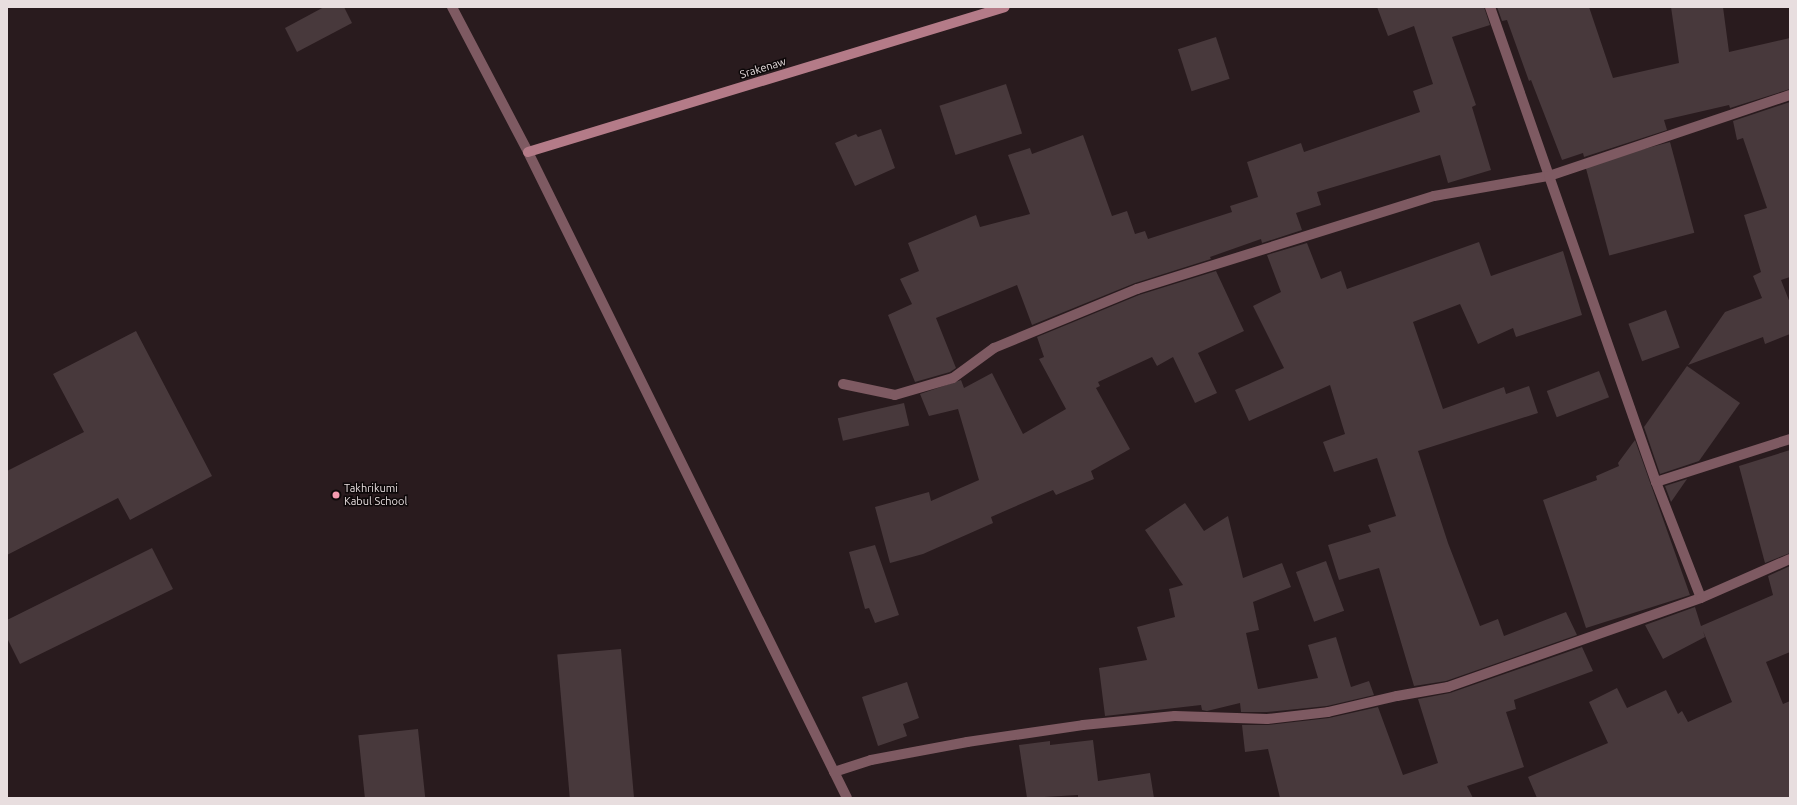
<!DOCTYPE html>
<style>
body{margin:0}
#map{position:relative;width:1797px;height:805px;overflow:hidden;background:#291b1e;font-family:Ubuntu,sans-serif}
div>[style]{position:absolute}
.building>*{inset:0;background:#48393c;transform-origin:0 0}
.minor>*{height:10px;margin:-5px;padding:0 5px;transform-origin:5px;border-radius:5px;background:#7e5a62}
.secondary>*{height:10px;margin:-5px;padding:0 5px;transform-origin:5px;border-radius:5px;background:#b47b88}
.dots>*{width:11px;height:11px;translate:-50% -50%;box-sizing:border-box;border:2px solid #0d0809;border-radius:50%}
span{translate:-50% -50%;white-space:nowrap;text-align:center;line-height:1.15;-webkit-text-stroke:3px #0d0809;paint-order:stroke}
.street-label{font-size:11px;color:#e8dedf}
.poi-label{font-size:11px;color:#e8dedf}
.left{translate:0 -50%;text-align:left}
.frame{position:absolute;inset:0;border:8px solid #e8dedf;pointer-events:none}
</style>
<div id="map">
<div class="building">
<i style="clip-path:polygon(324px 7px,344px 7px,352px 23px,297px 52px,285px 28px)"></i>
<i style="clip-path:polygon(1377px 7px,1484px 7px,1490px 25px,1452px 37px,1476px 105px,1472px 107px,1491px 170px,1448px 183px,1440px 155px,1317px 192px,1321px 205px,1296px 213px,1302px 230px,1262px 243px,1261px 239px,1210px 257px,1211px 259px,1135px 283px,1032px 325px,1017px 285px,936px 318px,956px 368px,950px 372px,915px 382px,888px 315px,912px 304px,900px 279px,919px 271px,908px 243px,976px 215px,980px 227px,1030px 214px,1008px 155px,1030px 148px,1032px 154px,1083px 135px,1112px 216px,1127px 211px,1135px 234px,1145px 231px,1148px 239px,1232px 212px,1230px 206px,1258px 197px,1247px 162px,1301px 143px,1304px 152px,1420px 112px,1413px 91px,1433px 84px,1414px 26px,1388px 36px)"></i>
<i style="clip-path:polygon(1497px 7px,1589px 7px,1613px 78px,1679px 63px,1671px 7px,1723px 7px,1729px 52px,1790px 38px,1790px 89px,1730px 108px,1729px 105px,1664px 120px,1667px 130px,1584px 157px,1583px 153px,1562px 160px,1531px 80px,1529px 81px,1507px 20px,1502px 21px)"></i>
<i style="left:1216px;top:37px;width:44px;height:40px;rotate:72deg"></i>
<i style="left:1006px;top:84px;width:52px;height:70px;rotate:72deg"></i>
<i style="clip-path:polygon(1790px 102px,1790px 277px,1781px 280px,1790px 303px,1790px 334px,1765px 344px,1763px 337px,1688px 365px,1725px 312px,1762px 298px,1753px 276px,1761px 272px,1744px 215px,1767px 208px,1743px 138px,1737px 140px,1733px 121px)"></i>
<i style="clip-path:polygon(881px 129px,895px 168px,855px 186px,835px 143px,856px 134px,858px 137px)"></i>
<i style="left:1670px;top:142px;width:94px;height:88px;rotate:75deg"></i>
<i style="clip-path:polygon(1479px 242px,1491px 276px,1563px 251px,1582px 315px,1516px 337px,1513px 328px,1478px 344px,1460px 304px,1413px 322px,1443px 409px,1504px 387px,1506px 394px,1529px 386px,1538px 413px,1418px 451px,1448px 543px,1480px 626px,1498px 619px,1504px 636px,1566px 612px,1577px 635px,1446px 681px,1414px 686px,1379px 568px,1339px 580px,1328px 545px,1371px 532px,1368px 525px,1396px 516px,1377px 458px,1334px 472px,1323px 442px,1345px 434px,1330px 385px,1249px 421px,1235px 390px,1284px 368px,1253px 306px,1281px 292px,1267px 255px,1307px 243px,1321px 279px,1341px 271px,1347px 289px)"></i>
<i style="clip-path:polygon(1216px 271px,1244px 331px,1198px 353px,1217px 393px,1195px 403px,1173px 357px,1157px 366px,1152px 357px,1098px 382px,1100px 386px,1096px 388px,1130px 449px,1091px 471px,1094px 479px,1056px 495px,1053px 490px,991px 517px,993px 523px,923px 554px,890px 563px,875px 507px,929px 492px,931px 501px,979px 480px,958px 409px,929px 416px,920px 394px,961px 380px,964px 388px,992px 373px,1023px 434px,1066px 409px,1039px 359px,1044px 357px,1037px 337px,1139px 295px)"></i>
<i style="left:1666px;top:310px;width:40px;height:40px;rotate:70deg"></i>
<i style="clip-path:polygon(136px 331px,212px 476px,130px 520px,118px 498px,7px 555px,7px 471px,84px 432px,53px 374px)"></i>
<i style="clip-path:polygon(1687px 366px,1740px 403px,1699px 461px,1660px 474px,1644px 427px)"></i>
<i style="left:1599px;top:371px;width:28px;height:56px;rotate:69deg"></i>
<i style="left:904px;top:403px;width:23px;height:68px;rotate:77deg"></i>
<i style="clip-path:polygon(1635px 440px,1690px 595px,1586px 628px,1543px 500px,1597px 480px,1596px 476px,1619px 466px,1618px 463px)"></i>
<i style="clip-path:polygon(1790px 450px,1790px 553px,1765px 563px,1739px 466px)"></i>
<i style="clip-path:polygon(1687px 479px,1671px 502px,1665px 486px)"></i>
<i style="clip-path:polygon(1185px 503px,1204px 531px,1228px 516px,1243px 578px,1282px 563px,1291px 587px,1253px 602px,1259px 630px,1246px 633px,1258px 689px,1318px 678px,1308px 645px,1336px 637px,1351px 687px,1369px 681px,1374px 695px,1327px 706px,1267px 712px,1241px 712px,1240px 703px,1207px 711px,1202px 710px,1201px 705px,1105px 716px,1099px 668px,1147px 660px,1137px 627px,1175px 617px,1169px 589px,1183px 585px,1145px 530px)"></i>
<i style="clip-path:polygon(875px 545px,899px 615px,875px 623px,869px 608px,865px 609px,849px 552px)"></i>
<i style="clip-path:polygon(152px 548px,173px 589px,20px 664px,7px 638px,7px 620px)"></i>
<i style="left:1326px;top:561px;width:53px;height:32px;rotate:70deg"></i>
<i style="clip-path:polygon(1790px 566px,1790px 652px,1766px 662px,1783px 704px,1790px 701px,1790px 798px,1537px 798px,1528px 777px,1608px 743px,1589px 702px,1617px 688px,1627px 708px,1666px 690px,1678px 714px,1682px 711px,1688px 722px,1732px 702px,1703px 631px,1705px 637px,1663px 659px,1645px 625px,1695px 607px,1701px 626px,1773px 595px,1768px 576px)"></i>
<i style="clip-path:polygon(1582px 647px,1593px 671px,1514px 700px,1516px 709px,1506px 712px,1524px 767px,1467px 786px,1473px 798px,1280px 798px,1268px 749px,1245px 752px,1242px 725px,1268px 725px,1329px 718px,1378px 707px,1403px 775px,1438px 763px,1418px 699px,1450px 693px)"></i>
<i style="left:621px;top:649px;width:150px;height:64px;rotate:85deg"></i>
<i style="clip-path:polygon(907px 682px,919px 718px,903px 724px,907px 736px,878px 746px,862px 697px)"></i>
<i style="left:418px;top:729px;width:69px;height:60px;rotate:84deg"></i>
<i style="clip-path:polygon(1093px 740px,1098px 781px,1150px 773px,1154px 798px,1078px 798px,1078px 795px,1027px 798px,1019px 745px,1050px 741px,1050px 745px)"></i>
</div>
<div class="minor">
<i style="left:452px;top:7px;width:164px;rotate:62.3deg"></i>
<i style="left:528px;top:152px;width:720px;rotate:63.72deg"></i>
<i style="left:1490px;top:7px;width:503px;rotate:70.74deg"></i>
<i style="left:1656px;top:482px;width:124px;rotate:68.8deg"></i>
<i style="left:843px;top:384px;width:53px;rotate:11.9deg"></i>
<i style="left:895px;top:395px;width:60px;rotate:-16.3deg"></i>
<i style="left:953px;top:378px;width:51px;rotate:-36.2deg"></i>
<i style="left:994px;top:348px;width:155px;rotate:-22.4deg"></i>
<i style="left:1137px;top:289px;width:311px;rotate:-17.4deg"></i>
<i style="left:1434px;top:196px;width:117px;rotate:-9.9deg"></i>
<i style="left:1549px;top:176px;width:254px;rotate:-18.6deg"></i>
<i style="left:1656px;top:482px;width:141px;rotate:-17.8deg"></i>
<i style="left:834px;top:772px;width:39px;rotate:-18deg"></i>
<i style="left:871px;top:760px;width:98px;rotate:-10.6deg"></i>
<i style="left:967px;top:742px;width:117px;rotate:-8.3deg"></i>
<i style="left:1083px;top:725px;width:92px;rotate:-5.6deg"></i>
<i style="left:1175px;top:716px;width:92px;rotate:1.9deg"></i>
<i style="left:1267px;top:719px;width:61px;rotate:-6.5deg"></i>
<i style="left:1328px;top:712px;width:71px;rotate:-13.1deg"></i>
<i style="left:1397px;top:696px;width:52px;rotate:-10deg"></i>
<i style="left:1448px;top:687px;width:268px;rotate:-19.4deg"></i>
<i style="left:1701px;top:598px;width:97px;rotate:-23.7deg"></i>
</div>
<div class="secondary">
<i style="left:528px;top:152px;width:498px;rotate:-16.9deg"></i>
</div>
<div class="dots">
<i style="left:336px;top:495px;background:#f29aae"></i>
</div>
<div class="street-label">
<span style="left:763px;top:68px;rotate:-17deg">Srakenaw</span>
</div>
<div class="poi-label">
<span class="left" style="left:344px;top:495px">Takhrikumi<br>Kabul School</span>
</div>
<div class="frame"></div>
</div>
